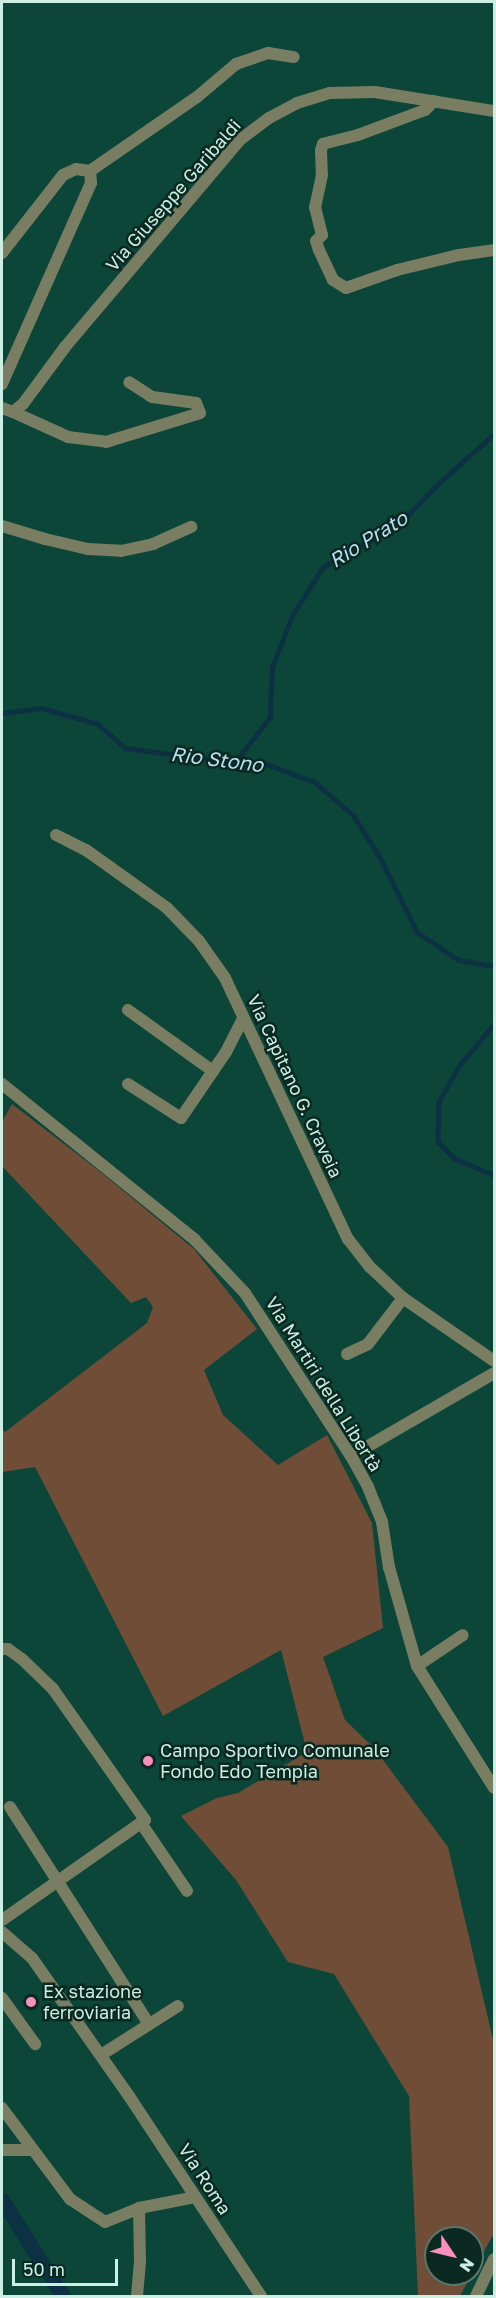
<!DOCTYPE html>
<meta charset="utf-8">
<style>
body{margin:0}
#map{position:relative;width:496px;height:2298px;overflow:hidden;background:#0c4639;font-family:"Golos Text",sans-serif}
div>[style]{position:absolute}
.green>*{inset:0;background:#704d37}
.stream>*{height:4.5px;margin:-2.25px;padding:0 2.25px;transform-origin:2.25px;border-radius:2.25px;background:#0c3142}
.canal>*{height:15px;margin:-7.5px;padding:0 7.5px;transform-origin:7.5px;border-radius:7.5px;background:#0c3142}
.minor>*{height:12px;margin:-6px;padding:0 6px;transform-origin:6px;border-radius:6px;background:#797d62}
.tertiary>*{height:12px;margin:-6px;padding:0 6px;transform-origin:6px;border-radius:6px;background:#797d62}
.dots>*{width:16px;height:16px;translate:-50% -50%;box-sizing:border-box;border:3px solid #0b2921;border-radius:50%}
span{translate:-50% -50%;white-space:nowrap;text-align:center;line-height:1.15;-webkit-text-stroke:5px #0b2921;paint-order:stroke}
.street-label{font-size:18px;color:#cceee3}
.poi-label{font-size:18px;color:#cceee3}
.left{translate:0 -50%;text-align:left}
.water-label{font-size:20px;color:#bbdff3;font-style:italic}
.frame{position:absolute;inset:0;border:3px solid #cceee3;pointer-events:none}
.north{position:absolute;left:424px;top:2226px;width:60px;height:60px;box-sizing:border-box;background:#0b2921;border:2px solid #58786f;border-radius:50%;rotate:125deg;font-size:16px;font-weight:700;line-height:24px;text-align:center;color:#cceee3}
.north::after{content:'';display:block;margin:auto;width:21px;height:27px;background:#fd8ebe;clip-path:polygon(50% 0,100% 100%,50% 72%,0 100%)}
.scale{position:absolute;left:12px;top:2259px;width:106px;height:27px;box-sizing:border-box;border:3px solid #cceee3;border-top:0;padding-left:8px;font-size:18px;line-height:21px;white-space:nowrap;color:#cceee3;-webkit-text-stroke:4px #0b2921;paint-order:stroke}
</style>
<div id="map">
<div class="green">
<i style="clip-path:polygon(evenodd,12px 1104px,98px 1170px,194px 1249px,257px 1329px,204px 1370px,223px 1415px,278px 1465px,327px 1435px,372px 1523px,383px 1628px,323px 1657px,345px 1720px,374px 1748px,448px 1847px,494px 2044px,494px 2233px,460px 2296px,418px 2296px,409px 2096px,334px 1974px,288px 1962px,236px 1880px,181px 1816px,217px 1798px,238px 1793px,307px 1752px,281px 1650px,163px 1716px,35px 1467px,2px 1472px,2px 1429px,5px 1432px,147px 1323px,153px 1307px,146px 1297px,131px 1303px,2px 1166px,2px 1122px,12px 1104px,436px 2238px,472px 2238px,472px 2274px,436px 2274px,436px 2238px)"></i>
</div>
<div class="stream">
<i style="left:2px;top:713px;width:40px;rotate:-7.1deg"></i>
<i style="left:42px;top:708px;width:58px;rotate:15.9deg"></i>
<i style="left:98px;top:724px;width:37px;rotate:41deg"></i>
<i style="left:126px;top:748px;width:96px;rotate:7.8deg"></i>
<i style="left:221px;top:761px;width:43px;rotate:2.7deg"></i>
<i style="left:264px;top:763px;width:54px;rotate:20.4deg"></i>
<i style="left:315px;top:782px;width:52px;rotate:41.1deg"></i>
<i style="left:354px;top:816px;width:51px;rotate:57.9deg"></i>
<i style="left:381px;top:859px;width:81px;rotate:63.7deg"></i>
<i style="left:417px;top:932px;width:50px;rotate:33.7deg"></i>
<i style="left:459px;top:960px;width:36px;rotate:10deg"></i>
<i style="left:235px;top:762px;width:57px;rotate:-52.1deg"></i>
<i style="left:270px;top:717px;width:50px;rotate:-87.7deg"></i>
<i style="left:272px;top:667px;width:55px;rotate:-68.6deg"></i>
<i style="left:292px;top:616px;width:58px;rotate:-57.7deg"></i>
<i style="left:323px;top:567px;width:86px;rotate:-29.2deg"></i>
<i style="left:398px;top:525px;width:60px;rotate:-45.7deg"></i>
<i style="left:440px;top:482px;width:72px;rotate:-41.6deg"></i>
<i style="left:494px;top:1025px;width:52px;rotate:130.4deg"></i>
<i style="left:460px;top:1065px;width:43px;rotate:119.6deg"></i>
<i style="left:439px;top:1102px;width:40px;rotate:91.4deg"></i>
<i style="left:438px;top:1142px;width:23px;rotate:45deg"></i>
<i style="left:454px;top:1158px;width:43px;rotate:23deg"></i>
</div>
<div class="canal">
<i style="left:2px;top:2200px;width:114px;rotate:57.6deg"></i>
</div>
<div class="minor">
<i style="left:434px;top:101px;width:13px;rotate:135deg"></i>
<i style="left:425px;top:110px;width:72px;rotate:159.5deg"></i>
<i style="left:358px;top:135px;width:36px;rotate:166deg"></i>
<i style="left:323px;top:144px;width:6px;rotate:108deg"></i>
<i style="left:321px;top:150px;width:25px;rotate:88deg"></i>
<i style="left:322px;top:175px;width:33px;rotate:102deg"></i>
<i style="left:315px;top:207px;width:29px;rotate:76deg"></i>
<i style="left:322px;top:235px;width:8px;rotate:135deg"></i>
<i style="left:316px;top:241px;width:9px;rotate:72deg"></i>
<i style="left:319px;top:250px;width:33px;rotate:65deg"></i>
<i style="left:333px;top:280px;width:15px;rotate:32deg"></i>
<i style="left:346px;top:288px;width:54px;rotate:-19.4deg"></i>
<i style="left:397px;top:270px;width:64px;rotate:-13.6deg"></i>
<i style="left:459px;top:255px;width:35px;rotate:-8deg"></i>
<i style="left:90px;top:171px;width:130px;rotate:-34.7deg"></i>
<i style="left:197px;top:97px;width:51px;rotate:-40.2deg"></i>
<i style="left:236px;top:64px;width:34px;rotate:-19deg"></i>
<i style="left:268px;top:53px;width:26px;rotate:9deg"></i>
<i style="left:13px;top:412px;width:60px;rotate:24.4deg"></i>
<i style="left:68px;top:437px;width:38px;rotate:7deg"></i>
<i style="left:106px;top:442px;width:98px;rotate:-17.1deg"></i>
<i style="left:200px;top:413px;width:11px;rotate:-112deg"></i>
<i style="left:196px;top:403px;width:44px;rotate:-172.2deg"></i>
<i style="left:152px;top:397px;width:27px;rotate:-147deg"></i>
<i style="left:2px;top:526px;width:45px;rotate:16.8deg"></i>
<i style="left:45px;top:539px;width:44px;rotate:13.1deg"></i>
<i style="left:88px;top:549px;width:33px;rotate:3deg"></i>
<i style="left:121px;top:551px;width:33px;rotate:-12deg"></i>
<i style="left:153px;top:544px;width:42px;rotate:-24.1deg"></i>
<i style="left:56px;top:835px;width:34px;rotate:27deg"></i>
<i style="left:86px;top:850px;width:100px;rotate:35.6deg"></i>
<i style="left:167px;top:908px;width:46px;rotate:45.9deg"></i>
<i style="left:199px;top:941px;width:45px;rotate:54.9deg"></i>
<i style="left:225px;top:978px;width:289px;rotate:64.8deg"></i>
<i style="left:348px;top:1239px;width:36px;rotate:52deg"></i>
<i style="left:370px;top:1267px;width:45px;rotate:43.2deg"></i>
<i style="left:403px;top:1298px;width:111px;rotate:34.7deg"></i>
<i style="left:128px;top:1010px;width:105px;rotate:35.7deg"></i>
<i style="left:128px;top:1084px;width:63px;rotate:32.7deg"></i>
<i style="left:181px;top:1118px;width:80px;rotate:-55.7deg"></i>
<i style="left:226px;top:1052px;width:37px;rotate:-63deg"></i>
<i style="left:347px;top:1354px;width:23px;rotate:-25deg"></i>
<i style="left:368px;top:1344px;width:58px;rotate:-52.7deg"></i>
<i style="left:351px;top:1456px;width:165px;rotate:-30.1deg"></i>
<i style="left:2px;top:1649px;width:6px"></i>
<i style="left:8px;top:1649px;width:17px;rotate:36deg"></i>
<i style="left:22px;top:1659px;width:43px;rotate:44.1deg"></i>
<i style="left:53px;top:1689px;width:160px;rotate:54.9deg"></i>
<i style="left:145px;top:1820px;width:174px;rotate:145deg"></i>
<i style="left:417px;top:1666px;width:55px;rotate:-34deg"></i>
<i style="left:10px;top:1807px;width:258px;rotate:57.4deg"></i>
<i style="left:141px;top:1823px;width:82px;rotate:55.9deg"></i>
<i style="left:2px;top:1998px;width:57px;rotate:54.3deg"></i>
<i style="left:101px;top:2055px;width:91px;rotate:-32.5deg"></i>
<i style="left:2px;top:2108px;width:114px;rotate:53.2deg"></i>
<i style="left:70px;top:2199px;width:42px;rotate:33.3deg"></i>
<i style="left:105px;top:2222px;width:37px;rotate:-22deg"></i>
<i style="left:139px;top:2208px;width:57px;rotate:-11.1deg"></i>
<i style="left:2px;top:2150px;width:30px"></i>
<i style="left:137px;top:2296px;width:35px;rotate:-85deg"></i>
<i style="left:140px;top:2261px;width:53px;rotate:-91.1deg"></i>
</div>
<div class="tertiary">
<i style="left:2px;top:253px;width:99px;rotate:-52deg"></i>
<i style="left:63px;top:175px;width:14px;rotate:-25deg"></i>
<i style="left:76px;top:169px;width:14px;rotate:8deg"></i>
<i style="left:90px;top:171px;width:12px;rotate:85deg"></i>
<i style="left:91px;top:183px;width:220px;rotate:113.9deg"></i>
<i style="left:2px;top:408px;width:12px;rotate:20deg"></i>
<i style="left:13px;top:412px;width:13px;rotate:-39deg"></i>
<i style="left:23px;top:404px;width:71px;rotate:-53.6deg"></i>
<i style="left:65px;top:347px;width:272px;rotate:-49.8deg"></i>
<i style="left:241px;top:139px;width:35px;rotate:-37deg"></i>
<i style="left:269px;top:118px;width:32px;rotate:-28deg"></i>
<i style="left:297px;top:103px;width:34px;rotate:-17deg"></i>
<i style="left:330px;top:93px;width:45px;rotate:-1.3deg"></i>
<i style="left:375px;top:92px;width:121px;rotate:9.1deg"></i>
<i style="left:2px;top:1084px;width:248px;rotate:38.9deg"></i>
<i style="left:195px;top:1240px;width:73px;rotate:46.7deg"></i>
<i style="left:245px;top:1293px;width:194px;rotate:57deg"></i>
<i style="left:351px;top:1456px;width:35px;rotate:61deg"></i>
<i style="left:368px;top:1487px;width:38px;rotate:68deg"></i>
<i style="left:382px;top:1522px;width:46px;rotate:81.2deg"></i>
<i style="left:389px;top:1567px;width:103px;rotate:74.2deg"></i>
<i style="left:417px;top:1666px;width:144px;rotate:57.7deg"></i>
<i style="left:2px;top:1932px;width:40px;rotate:41deg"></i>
<i style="left:32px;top:1958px;width:169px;rotate:54.9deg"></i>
<i style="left:129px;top:2096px;width:240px;rotate:56.6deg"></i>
<i style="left:476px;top:2296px;width:41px;rotate:-64.1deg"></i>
</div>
<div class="dots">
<i style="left:148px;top:1761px;background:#fd8ebe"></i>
<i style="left:31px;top:2002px;background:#fd8ebe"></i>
</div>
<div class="street-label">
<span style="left:173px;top:195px;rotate:-49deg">Via Giuseppe Garibaldi</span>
<span style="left:295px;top:1086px;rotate:65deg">Via Capitano G. Craveia</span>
<span style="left:324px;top:1384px;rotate:58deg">Via Martiri della Libertà</span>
<span style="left:205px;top:2179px;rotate:57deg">Via Roma</span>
</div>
<div class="poi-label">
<span class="left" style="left:160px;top:1761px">Campo Sportivo Comunale<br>Fondo Edo Tempia</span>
<span class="left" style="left:43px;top:2002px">Ex stazione<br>ferroviaria</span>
</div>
<div class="water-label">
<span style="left:368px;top:539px;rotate:-32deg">Rio Prato</span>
<span style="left:217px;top:759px;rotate:7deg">Rio Stono</span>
</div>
<div class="frame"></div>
<div class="north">N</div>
<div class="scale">50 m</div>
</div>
